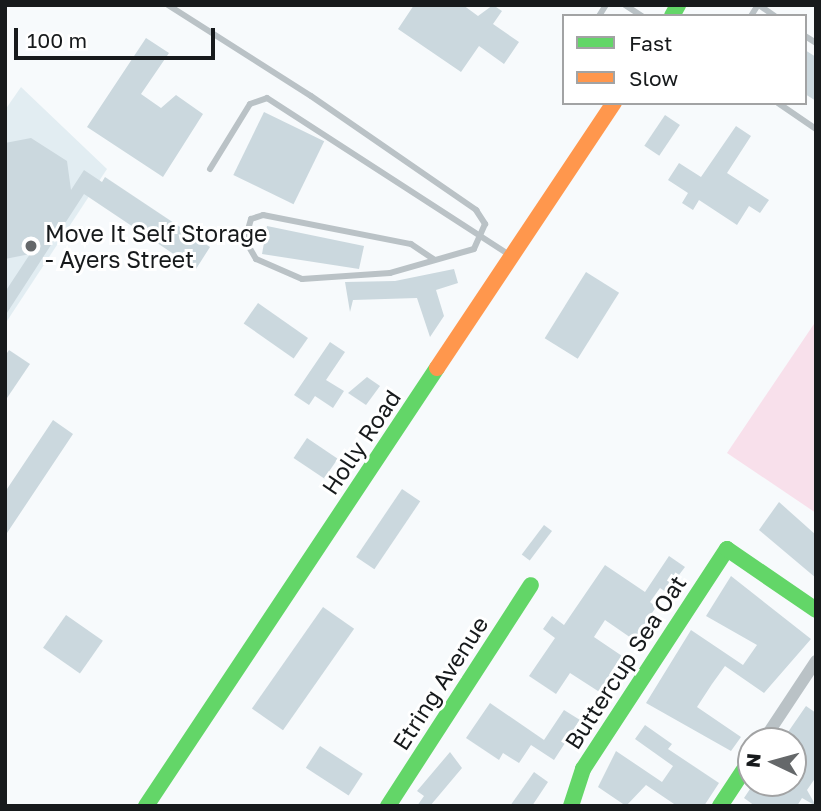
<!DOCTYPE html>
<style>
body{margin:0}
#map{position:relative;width:821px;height:811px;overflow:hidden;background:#f7fafc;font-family:"Golos Text",sans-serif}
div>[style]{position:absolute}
.built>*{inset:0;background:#e2edf2}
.green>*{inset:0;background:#f8e0eb}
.building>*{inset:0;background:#cbd8de;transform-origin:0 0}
.lane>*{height:6px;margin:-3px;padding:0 3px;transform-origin:3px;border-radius:3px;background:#bac2c6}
.street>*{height:12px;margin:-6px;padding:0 6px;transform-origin:6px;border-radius:6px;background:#bac2c6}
.fast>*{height:16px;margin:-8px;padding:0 8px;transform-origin:8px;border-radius:8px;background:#63d668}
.slow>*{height:16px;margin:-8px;padding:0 8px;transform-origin:8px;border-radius:8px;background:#ff974d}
.dots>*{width:19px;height:19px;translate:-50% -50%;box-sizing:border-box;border:4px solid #fff;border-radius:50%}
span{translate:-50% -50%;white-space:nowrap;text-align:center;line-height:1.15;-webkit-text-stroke:6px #fff;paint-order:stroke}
.poi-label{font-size:23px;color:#171a1c}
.left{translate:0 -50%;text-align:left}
.street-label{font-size:23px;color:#171a1c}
.frame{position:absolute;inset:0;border:7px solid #171a1c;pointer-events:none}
.legend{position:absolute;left:562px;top:14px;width:245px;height:91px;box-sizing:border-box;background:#fff;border:2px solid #a2a3a4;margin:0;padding:9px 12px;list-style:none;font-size:21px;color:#171a1c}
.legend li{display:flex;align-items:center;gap:14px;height:35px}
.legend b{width:35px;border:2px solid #a2a3a4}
.north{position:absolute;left:737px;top:727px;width:70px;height:70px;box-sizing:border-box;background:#fff;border:2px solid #a2a3a4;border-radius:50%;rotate:275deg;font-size:19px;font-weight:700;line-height:28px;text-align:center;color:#171a1c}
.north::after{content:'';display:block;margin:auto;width:24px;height:32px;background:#65686a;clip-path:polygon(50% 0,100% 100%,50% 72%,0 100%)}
.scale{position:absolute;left:14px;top:28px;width:201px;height:32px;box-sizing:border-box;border:4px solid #171a1c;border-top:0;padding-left:9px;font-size:21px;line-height:24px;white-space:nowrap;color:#171a1c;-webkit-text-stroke:5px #fff;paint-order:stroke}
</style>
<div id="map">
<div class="built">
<i style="clip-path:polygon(21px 87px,107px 169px,5px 324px,5px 110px)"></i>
</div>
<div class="green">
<i style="clip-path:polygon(816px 321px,816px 513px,727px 453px)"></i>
</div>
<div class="building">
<i style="clip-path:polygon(414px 5px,463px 5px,478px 16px,493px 5px,502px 11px,493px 24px,519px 42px,504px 64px,479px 46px,461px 72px,398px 29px)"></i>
<i style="clip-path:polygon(146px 38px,169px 53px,141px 94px,161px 108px,176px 95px,203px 114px,163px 177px,87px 127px)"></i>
<i style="clip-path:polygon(805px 50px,816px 57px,816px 101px,805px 94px)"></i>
<i style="left:264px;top:112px;width:67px;height:70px;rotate:26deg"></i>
<i style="left:665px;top:115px;width:18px;height:37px;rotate:34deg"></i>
<i style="clip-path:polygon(736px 126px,751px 136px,727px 173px,769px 200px,760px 213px,749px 206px,737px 225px,699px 200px,693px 210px,682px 203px,688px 193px,668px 180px,679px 163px,701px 177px)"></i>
<i style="clip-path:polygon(31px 138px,67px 161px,71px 190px,84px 170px,102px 182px,105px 177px,210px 247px,196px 269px,84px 194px,5px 316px,5px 292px,30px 254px,5px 259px,5px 143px)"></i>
<i style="clip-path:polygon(267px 226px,364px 246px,359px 269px,262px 254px)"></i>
<i style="clip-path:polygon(454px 269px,458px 283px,436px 290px,444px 316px,430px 337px,417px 298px,353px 300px,350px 312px,345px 282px,395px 281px)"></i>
<i style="left:586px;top:272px;width:39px;height:78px;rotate:32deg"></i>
<i style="left:258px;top:303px;width:61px;height:25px;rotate:35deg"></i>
<i style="clip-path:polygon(330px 342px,345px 352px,326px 380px,344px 391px,333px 408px,315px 396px,309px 405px,294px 395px)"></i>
<i style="clip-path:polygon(9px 350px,30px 364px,5px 401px,5px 356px)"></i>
<i style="clip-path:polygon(367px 377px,380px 386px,366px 405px,348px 393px)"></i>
<i style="clip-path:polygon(53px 420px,73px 434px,5px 536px,5px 492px)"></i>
<i style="left:307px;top:438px;width:37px;height:24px;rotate:34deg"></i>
<i style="left:402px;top:489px;width:22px;height:82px;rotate:34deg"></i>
<i style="clip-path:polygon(779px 502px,816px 535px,816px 578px,759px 530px)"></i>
<i style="left:544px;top:525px;width:10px;height:37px;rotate:37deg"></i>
<i style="clip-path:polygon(669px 556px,685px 567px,666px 592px,660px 588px,650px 602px,656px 607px,634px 640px,605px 620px,594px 637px,625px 658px,601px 693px,570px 673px,556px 694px,529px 676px,555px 638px,543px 629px,552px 616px,564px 625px,605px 565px,645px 592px)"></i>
<i style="clip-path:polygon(731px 576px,811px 639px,764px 693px,725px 666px,712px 684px,697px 707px,741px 737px,731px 751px,646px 703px,691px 630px,743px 665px,757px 645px,706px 616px)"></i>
<i style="left:323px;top:607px;width:38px;height:124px;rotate:35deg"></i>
<i style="left:66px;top:615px;width:45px;height:40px;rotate:35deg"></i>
<i style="clip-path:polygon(490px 703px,544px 740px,564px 710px,580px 720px,554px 760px,531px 745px,519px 763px,503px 753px,499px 760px,466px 738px)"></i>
<i style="clip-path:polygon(806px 706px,816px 713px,816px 777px,807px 790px,816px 806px,802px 798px,797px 806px,755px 806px,744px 798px,754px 783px,793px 783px,793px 740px,786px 735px)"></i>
<i style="clip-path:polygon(645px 725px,672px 744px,668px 749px,719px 783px,704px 806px,677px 806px,646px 785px,626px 806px,598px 787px,616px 751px,662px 782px,673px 766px,635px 739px)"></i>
<i style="left:320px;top:746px;width:51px;height:26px;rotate:33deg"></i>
<i style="clip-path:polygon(450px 752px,462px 768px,430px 806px,417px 806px,424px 796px,417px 791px)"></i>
<i style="clip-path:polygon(534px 772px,548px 782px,532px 806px,510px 806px)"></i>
</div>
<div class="lane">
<i style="left:168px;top:5px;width:169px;rotate:32.5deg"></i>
<i style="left:311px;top:96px;width:201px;rotate:34.6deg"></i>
<i style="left:476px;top:210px;width:17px;rotate:57deg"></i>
<i style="left:485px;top:224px;width:27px;rotate:114deg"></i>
<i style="left:474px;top:249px;width:87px;rotate:164.1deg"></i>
<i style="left:390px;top:273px;width:88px;rotate:176.1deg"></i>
<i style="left:302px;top:279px;width:50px;rotate:-156.5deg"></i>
<i style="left:256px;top:259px;width:22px;rotate:-120deg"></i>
<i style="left:245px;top:240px;width:22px;rotate:-74deg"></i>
<i style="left:251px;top:219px;width:13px;rotate:-18deg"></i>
<i style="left:263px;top:215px;width:151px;rotate:11.1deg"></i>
<i style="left:411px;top:244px;width:27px;rotate:34deg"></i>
<i style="left:625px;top:5px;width:20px;rotate:33deg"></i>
<i style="left:759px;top:5px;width:19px;rotate:35deg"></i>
<i style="left:599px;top:16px;width:13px;rotate:-58deg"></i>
<i style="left:751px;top:16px;width:13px;rotate:-58deg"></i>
<i style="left:805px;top:36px;width:13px;rotate:32deg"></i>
<i style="left:778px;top:103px;width:46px;rotate:34.4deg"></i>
<i style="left:210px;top:169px;width:76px;rotate:-58.4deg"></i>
<i style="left:250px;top:104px;width:18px;rotate:-19deg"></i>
<i style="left:267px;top:98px;width:289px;rotate:32.9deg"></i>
</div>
<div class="street">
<i style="left:763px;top:741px;width:96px;rotate:-56.5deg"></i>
</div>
<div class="fast">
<i style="left:672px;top:16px;width:13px;rotate:-61deg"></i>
<i style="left:146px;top:806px;width:526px;rotate:-56.4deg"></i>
<i style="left:388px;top:806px;width:263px;rotate:-57.1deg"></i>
<i style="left:571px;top:806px;width:39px;rotate:-72deg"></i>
<i style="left:583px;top:769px;width:263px;rotate:-56.8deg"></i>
<i style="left:727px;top:549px;width:108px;rotate:34.4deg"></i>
<i style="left:720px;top:806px;width:56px;rotate:-56.6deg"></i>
</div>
<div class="slow">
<i style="left:437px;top:368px;width:319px;rotate:-56.3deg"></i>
</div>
<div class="dots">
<i style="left:31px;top:246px;background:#65686a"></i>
</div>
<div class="poi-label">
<span class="left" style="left:45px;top:246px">Move It Self Storage<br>- Ayers Street</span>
</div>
<div class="street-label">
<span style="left:361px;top:442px;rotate:-56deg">Holly Road</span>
<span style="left:625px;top:662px;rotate:-57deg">Buttercup Sea Oat</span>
<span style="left:440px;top:683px;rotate:-57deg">Etring Avenue</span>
</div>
<div class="frame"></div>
<ul class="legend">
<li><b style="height:9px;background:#63d668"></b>Fast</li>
<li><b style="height:9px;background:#ff974d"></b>Slow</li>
</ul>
<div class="north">N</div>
<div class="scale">100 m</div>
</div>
